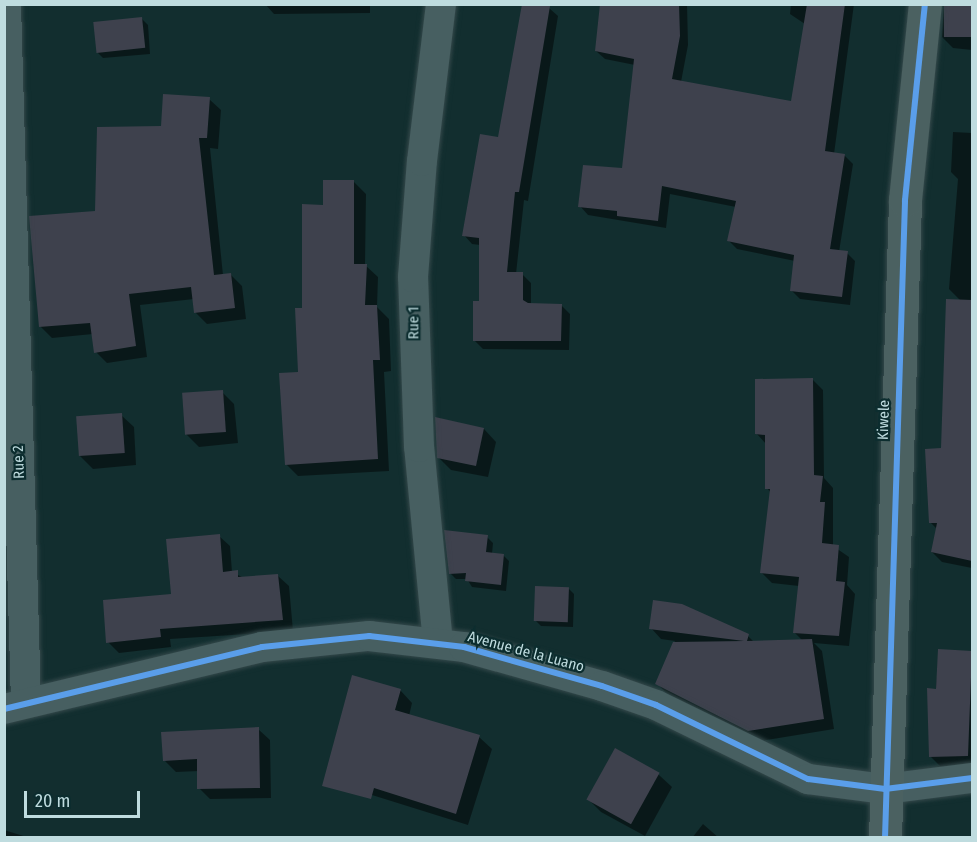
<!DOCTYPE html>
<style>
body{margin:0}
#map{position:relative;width:977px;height:842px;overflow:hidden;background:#122e2f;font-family:"Fira Sans Condensed",sans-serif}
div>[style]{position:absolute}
.shadow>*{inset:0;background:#0007}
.building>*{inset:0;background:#3e414d;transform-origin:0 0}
.roads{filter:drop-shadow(0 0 2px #35494b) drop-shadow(0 0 2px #35494b)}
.street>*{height:30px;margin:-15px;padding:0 15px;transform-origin:15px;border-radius:15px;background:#475f61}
.secondary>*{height:33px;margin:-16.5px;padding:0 16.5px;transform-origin:16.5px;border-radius:16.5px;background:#4b6161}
.cycleway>*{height:6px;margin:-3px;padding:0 3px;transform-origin:3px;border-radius:3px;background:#5a9eea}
span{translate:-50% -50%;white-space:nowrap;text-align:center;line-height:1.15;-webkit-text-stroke:4.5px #0c2d2f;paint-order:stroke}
.street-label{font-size:15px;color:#bfdcdf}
.frame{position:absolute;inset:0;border:6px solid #bfdcdf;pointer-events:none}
.scale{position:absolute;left:24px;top:791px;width:116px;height:27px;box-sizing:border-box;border:3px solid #bfdcdf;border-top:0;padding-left:8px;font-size:18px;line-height:21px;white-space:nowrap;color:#bfdcdf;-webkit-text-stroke:4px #0c2d2f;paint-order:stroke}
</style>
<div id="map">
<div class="shadow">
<i style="clip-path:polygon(265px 4px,370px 4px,370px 13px,274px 14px)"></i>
<i style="clip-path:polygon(524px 4px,549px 8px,558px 16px,528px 201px,524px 200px,516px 274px,522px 274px,531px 283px,531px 304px,561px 305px,570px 314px,569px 350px,483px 349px,474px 340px,481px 302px,480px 245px,472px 244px,464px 235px,499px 139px)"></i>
<i style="clip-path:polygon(601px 4px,687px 4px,688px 45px,681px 82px,793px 103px,805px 24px,790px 14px,791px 4px,854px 4px,834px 154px,845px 156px,853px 164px,839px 252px,847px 253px,855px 261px,850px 305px,800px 299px,792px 291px,795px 261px,737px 249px,729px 241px,736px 207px,670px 194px,666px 228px,588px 215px,580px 206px,624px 170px,635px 65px,605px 59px,596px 51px)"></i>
<i style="clip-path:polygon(944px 4px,972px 4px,972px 50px,953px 48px,942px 37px)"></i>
<i style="clip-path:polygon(142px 19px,148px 25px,150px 54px,103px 58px,97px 52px)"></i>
<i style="clip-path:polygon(209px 99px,221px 110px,218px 149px,210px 148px,223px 275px,230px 274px,242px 286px,246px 319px,207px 324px,195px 312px,194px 299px,140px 305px,147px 357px,107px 363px,96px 352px,93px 334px,52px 338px,40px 326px,97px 212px,163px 128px)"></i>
<i style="clip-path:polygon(953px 132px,972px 133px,972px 300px,960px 300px,949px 289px,958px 179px,951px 172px)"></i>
<i style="clip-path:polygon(354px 182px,366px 194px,365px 265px,378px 277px,377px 307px,389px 319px,391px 371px,384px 372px,389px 471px,298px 476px,286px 464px,300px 373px,303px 309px,325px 206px)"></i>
<i style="clip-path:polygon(946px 353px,972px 354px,972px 568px,942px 562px,932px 552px,937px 529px,930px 522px,942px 449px)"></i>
<i style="clip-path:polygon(813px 380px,823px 390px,824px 478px,833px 488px,833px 546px,849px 557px,847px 585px,855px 594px,849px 646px,814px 643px,822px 651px,834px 729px,760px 741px,667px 694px,657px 683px,675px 641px,661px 639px,651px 628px,748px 636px,755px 643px,803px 641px,794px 632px,799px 586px,772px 583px,761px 572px,771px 493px,767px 488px,766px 444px,757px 434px)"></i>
<i style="clip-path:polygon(222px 392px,234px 404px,238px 443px,199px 447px,186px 434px)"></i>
<i style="clip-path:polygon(121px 415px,134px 427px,136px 465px,93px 469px,80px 456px)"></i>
<i style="clip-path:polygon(437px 418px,484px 429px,496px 442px,488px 477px,451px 470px,439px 458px)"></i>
<i style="clip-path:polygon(219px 536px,230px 546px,232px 572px,244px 578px,278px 576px,289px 586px,293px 631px,170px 639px,171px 647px,119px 653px,108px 642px,173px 595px)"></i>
<i style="clip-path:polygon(487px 537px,493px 543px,492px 554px,503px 555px,509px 561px,506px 591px,472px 587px,467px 579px,456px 579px,450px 573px)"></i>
<i style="clip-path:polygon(568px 588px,574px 594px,573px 627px,541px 626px,535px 620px)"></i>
<i style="clip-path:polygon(939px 650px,972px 652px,972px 766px,941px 767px,931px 757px)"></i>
<i style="clip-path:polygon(400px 690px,412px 703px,409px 716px,479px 737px,492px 749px,468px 825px,340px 785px)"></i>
<i style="clip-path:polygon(258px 729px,270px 740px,271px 798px,210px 799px,199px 788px,199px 771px,176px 772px,165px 761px)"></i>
<i style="clip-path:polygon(616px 750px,659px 775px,672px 787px,645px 836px,601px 812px,589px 800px)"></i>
<i style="clip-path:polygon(703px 824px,719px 838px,692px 838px)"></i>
<i style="clip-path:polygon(4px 830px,30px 838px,4px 838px)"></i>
</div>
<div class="building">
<i style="clip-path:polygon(522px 4px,550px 6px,519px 192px,515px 192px,507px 272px,523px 272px,523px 300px,528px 303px,562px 304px,561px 341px,473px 341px,473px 301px,479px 301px,479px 238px,462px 236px,480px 134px,498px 137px)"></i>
<i style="clip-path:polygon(600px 4px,679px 4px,680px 36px,672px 79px,791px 101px,807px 4px,845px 4px,825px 151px,845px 154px,830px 249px,848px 251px,842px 297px,790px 291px,794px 255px,727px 241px,736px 201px,662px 186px,658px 221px,617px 216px,617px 211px,578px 207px,583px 165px,622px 168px,634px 59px,595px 51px)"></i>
<i style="left:944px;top:4px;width:28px;height:33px"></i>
<i style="left:142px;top:17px;width:31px;height:49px;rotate:84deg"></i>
<i style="clip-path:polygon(163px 94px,210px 97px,207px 138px,199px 138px,214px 275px,231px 273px,235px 308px,194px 313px,191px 287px,129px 294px,136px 346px,94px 353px,90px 323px,39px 327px,29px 216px,95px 211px,97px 127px,161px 126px)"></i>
<i style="clip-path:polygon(323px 180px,354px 180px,354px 264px,367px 264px,365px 305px,377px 305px,380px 360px,373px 360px,378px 459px,285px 465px,279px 373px,298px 372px,295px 308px,302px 308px,302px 204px,323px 205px)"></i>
<i style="clip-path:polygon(946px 299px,972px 300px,972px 561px,931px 552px,937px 523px,929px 523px,925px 449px,941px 448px)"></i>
<i style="clip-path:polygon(813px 378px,814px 475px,823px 476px,820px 502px,825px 502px,822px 543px,839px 545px,836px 581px,845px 582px,839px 636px,793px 633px,799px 577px,760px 573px,770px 489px,765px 489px,765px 435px,755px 434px,755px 379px)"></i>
<i style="left:223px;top:390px;width:42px;height:41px;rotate:86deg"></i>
<i style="left:122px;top:413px;width:40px;height:46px;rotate:86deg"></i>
<i style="clip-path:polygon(435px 417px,484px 428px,476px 466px,437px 458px)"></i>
<i style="clip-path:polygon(444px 530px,488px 535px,486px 552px,504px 554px,501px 585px,465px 581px,466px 573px,449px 574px)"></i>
<i style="clip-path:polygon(220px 534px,223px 572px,238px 570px,238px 577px,278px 574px,283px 620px,160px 629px,161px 637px,106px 643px,103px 600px,171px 594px,166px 539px)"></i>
<i style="left:535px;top:586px;width:34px;height:35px;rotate:2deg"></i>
<i style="clip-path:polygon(653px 600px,682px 604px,749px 634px,747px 641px,812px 639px,824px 719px,748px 731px,655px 684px,673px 642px,744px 641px,649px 629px)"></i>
<i style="clip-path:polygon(938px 649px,972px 651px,968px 756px,929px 757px,927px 688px,936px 689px)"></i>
<i style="clip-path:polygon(352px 675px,401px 689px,395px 710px,480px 735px,456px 814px,374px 788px,371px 799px,322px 786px)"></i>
<i style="clip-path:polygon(259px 727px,260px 788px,197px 789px,197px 759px,163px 761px,161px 732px)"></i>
<i style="left:615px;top:748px;width:51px;height:59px;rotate:29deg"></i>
</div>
<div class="roads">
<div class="street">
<i style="left:6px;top:4px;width:699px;rotate:88.36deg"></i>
<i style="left:438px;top:643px;width:197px;rotate:-95.5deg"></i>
<i style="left:419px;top:447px;width:170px;rotate:-92deg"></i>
<i style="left:413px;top:277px;width:116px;rotate:-85.6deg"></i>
<i style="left:422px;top:161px;width:158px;rotate:-83.1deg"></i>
<i style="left:4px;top:709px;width:265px;rotate:-13.5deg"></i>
<i style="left:262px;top:647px;width:108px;rotate:-5.9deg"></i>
<i style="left:369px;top:636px;width:96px;rotate:6.6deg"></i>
<i style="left:464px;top:647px;width:143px;rotate:15.8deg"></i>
<i style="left:602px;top:686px;width:57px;rotate:19.4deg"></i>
<i style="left:656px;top:705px;width:169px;rotate:26deg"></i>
<i style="left:808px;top:779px;width:78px;rotate:7.4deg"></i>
<i style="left:885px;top:789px;width:88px;rotate:-7.2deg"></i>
</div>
<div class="secondary">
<i style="left:885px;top:838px;width:638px;rotate:-88.2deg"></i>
<i style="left:905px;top:200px;width:197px;rotate:-84.2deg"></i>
</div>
</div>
<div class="cycleway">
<i style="left:4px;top:709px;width:265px;rotate:-13.5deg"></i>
<i style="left:262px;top:647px;width:108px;rotate:-5.9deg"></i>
<i style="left:369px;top:636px;width:96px;rotate:6.6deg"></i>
<i style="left:464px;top:647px;width:143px;rotate:15.8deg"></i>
<i style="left:602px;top:686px;width:57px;rotate:19.4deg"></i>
<i style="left:656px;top:705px;width:169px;rotate:26deg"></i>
<i style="left:808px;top:779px;width:78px;rotate:7.4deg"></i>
<i style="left:885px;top:789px;width:88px;rotate:-7.2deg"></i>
<i style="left:885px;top:838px;width:638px;rotate:-88.2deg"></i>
<i style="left:905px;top:200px;width:197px;rotate:-84.2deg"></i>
</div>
<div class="street-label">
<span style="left:414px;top:323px;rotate:-90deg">Rue 1</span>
<span style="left:884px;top:420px;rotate:-88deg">Kiwele</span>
<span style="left:19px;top:462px;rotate:-92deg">Rue 2</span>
<span style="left:526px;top:652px;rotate:15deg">Avenue de la Luano</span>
</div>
<div class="frame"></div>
<div class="scale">20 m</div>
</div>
